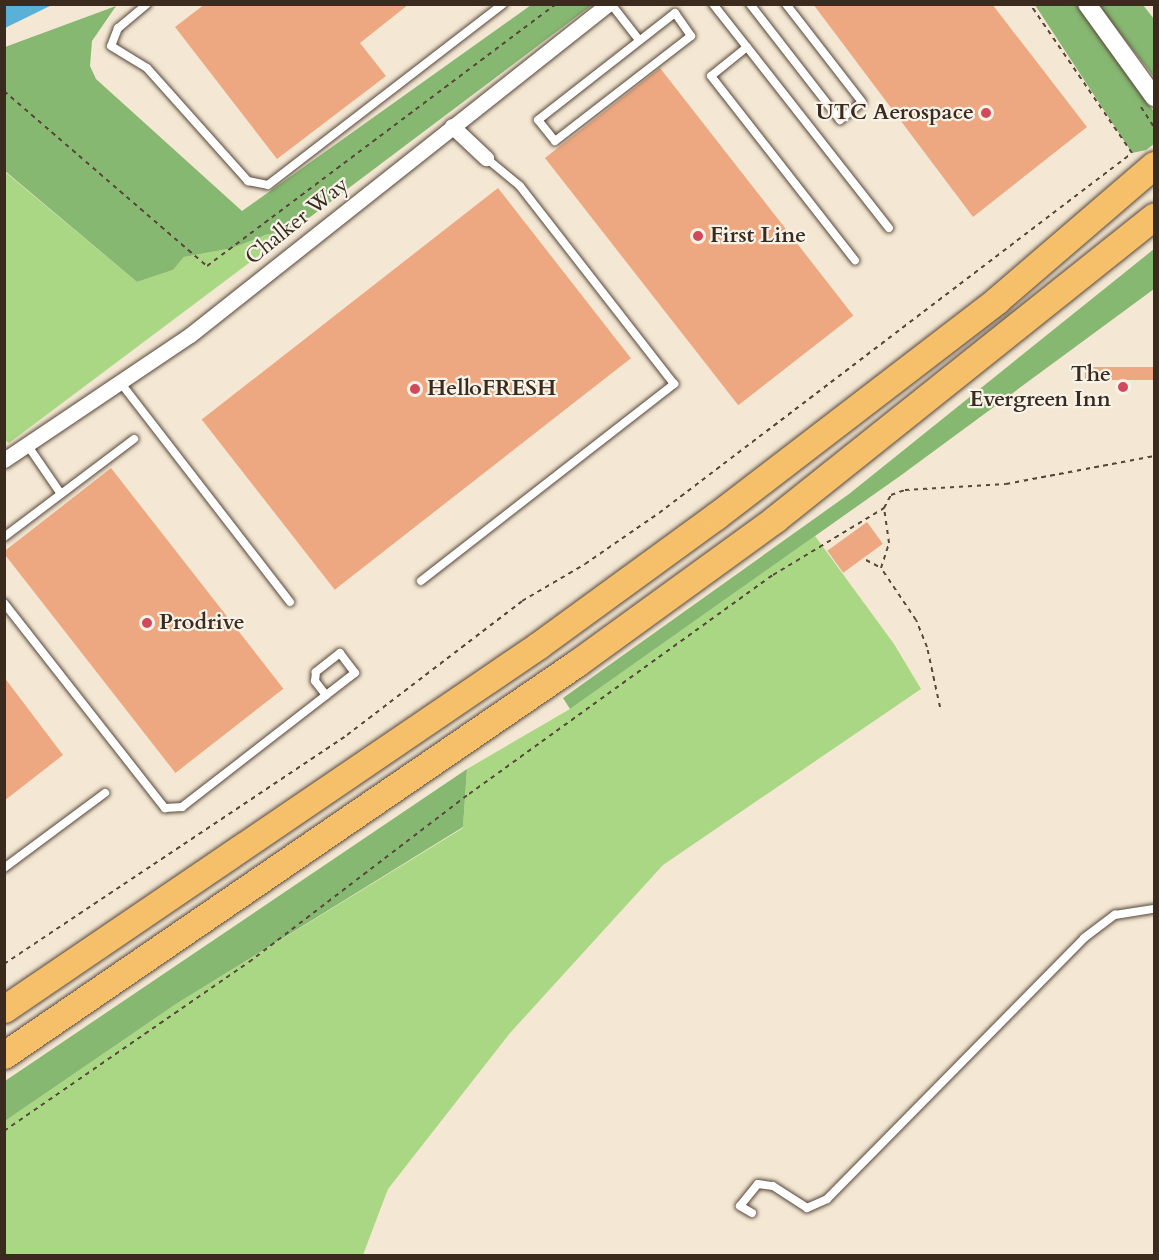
<!DOCTYPE html>
<style>
body{margin:0}
#map{position:relative;width:1159px;height:1260px;overflow:hidden;background:#f4e8d4;font-family:Cardo,serif}
div>[style]{position:absolute}
.green>*{inset:0;background:#aad784}
.forest>*{inset:0;background:#87b872}
.water>*{inset:0;background:#5ab1d7}
.building>*{inset:0;background:#eda881;transform-origin:0 0}
.path>*{height:2px;margin-top:-1px;transform-origin:0;background:repeating-linear-gradient(90deg,#574639 0 4.5px,transparent 0 9px)}
.roads{filter:drop-shadow(0 0 2px #574639) drop-shadow(0 0 2px #574639)}
.service>*{height:8px;margin:-4px;padding:0 4px;transform-origin:4px;border-radius:4px;background:#fff}
.minor>*{height:15px;margin:-7.5px;padding:0 7.5px;transform-origin:7.5px;border-radius:7.5px;background:#fff}
.tertiary>*{height:18px;margin:-9px;padding:0 9px;transform-origin:9px;border-radius:9px;background:#fff}
.motorway>*{height:27px;margin:-13.5px;padding:0 13.5px;transform-origin:13.5px;border-radius:13.5px;background:#f6c06b}
.dots>*{width:16px;height:16px;translate:-50% -50%;box-sizing:border-box;border:3px solid #f7f3e8;border-radius:50%}
span{translate:-50% -50%;white-space:nowrap;text-align:center;line-height:1.15;-webkit-text-stroke:4.5px #f7f3e8;paint-order:stroke}
.poi-label{font-size:22px;color:#3b2a1e;font-weight:700}
.right{translate:-100% -50%;text-align:right}
.left{translate:0 -50%;text-align:left}
.street-label{font-size:22px;color:#3b2a1e}
.frame{position:absolute;inset:0;border:6px solid #3b2a1e;pointer-events:none}
</style>
<div id="map">
<div class="green">
<i style="clip-path:polygon(4px 171px,137px 282px,173px 270px,184px 257px,233px 248px,268px 234px,281px 239px,9px 443px,4px 440px)"></i>
<i style="clip-path:polygon(815px 536px,894px 644px,921px 689px,663px 865px,510px 1033px,388px 1189px,363px 1255px,5px 1256px,5px 1121px,176px 1004px,463px 828px,467px 769px,570px 709px)"></i>
</div>
<div class="forest">
<i style="clip-path:polygon(531px 5px,592px 5px,281px 239px,268px 234px,233px 248px,184px 257px,173px 270px,137px 282px,5px 171px,5px 47px,116px 6px,92px 41px,90px 66px,96px 79px,242px 211px)"></i>
<i style="clip-path:polygon(1035px 5px,1078px 5px,1081px 8px,1154px 112px,1154px 144px,1146px 150px,1132px 153px)"></i>
<i style="clip-path:polygon(1098px 5px,1143px 5px,1154px 19px,1154px 77px)"></i>
<i style="clip-path:polygon(1154px 249px,1154px 289px,900px 476px,570px 709px,563px 698px,849px 494px)"></i>
<i style="clip-path:polygon(467px 769px,463px 827px,176px 1004px,5px 1121px,5px 1081px)"></i>
</div>
<div class="water">
<i style="clip-path:polygon(5px 4px,52px 4px,52px 5px,5px 28px)"></i>
</div>
<div class="building">
<i style="clip-path:polygon(205px 4px,409px 4px,360px 43px,386px 76px,277px 159px,175px 27px)"></i>
<i style="clip-path:polygon(813px 4px,992px 4px,1087px 127px,973px 217px)"></i>
<i style="left:660px;top:68px;width:314px;height:146px;rotate:52deg"></i>
<i style="left:498px;top:188px;width:216px;height:376px;rotate:52deg"></i>
<i style="left:1155px;top:367px;width:13px;height:70px;rotate:90deg"></i>
<i style="left:111px;top:468px;width:280px;height:137px;rotate:52deg"></i>
<i style="left:867px;top:522px;width:27px;height:49px;rotate:54deg"></i>
<i style="clip-path:polygon(4px 677px,63px 755px,4px 801px)"></i>
</div>
<div class="path">
<i style="left:4px;top:91px;width:268px;rotate:40.8deg"></i>
<i style="left:207px;top:266px;width:436px;rotate:-36.9deg"></i>
<i style="left:1141px;top:107px;width:24px;rotate:57deg"></i>
<i style="left:866px;top:560px;width:17px;rotate:28deg"></i>
<i style="left:940px;top:707px;width:61px;rotate:-102.2deg"></i>
<i style="left:927px;top:647px;width:29px;rotate:-112deg"></i>
<i style="left:916px;top:620px;width:63px;rotate:-123.9deg"></i>
<i style="left:881px;top:568px;width:26px;rotate:-72deg"></i>
<i style="left:889px;top:543px;width:35px;rotate:-98deg"></i>
<i style="left:884px;top:508px;width:15px;rotate:-62deg"></i>
<i style="left:891px;top:495px;width:15px;rotate:-20deg"></i>
<i style="left:905px;top:490px;width:101px;rotate:-3.4deg"></i>
<i style="left:1006px;top:484px;width:151px;rotate:-10.7deg"></i>
<i style="left:4px;top:964px;width:412px;rotate:-33.7deg"></i>
<i style="left:347px;top:735px;width:220px;rotate:-37.4deg"></i>
<i style="left:522px;top:601px;width:73px;rotate:-30.4deg"></i>
<i style="left:585px;top:564px;width:90px;rotate:-34.6deg"></i>
<i style="left:659px;top:513px;width:594px;rotate:-37.27deg"></i>
<i style="left:1132px;top:153px;width:181px;rotate:-124.4deg"></i>
<i style="left:4px;top:1131px;width:298px;rotate:-34.6deg"></i>
<i style="left:249px;top:962px;width:277px;rotate:-37.4deg"></i>
<i style="left:469px;top:794px;width:375px;rotate:-35.8deg"></i>
<i style="left:773px;top:575px;width:130px;rotate:-31.1deg"></i>
</div>
<div class="roads">
<div class="service">
<i style="left:147px;top:4px;width:38px;rotate:140deg"></i>
<i style="left:118px;top:28px;width:19px;rotate:111deg"></i>
<i style="left:111px;top:46px;width:42px;rotate:31.4deg"></i>
<i style="left:147px;top:68px;width:152px;rotate:48.2deg"></i>
<i style="left:248px;top:181px;width:20px;rotate:11deg"></i>
<i style="left:268px;top:185px;width:297px;rotate:-37.6deg"></i>
<i style="left:611px;top:4px;width:46px;rotate:52.1deg"></i>
<i style="left:713px;top:4px;width:55px;rotate:51.7deg"></i>
<i style="left:747px;top:47px;width:46px;rotate:141.1deg"></i>
<i style="left:711px;top:76px;width:234px;rotate:52deg"></i>
<i style="left:750px;top:4px;width:147px;rotate:52.2deg"></i>
<i style="left:840px;top:120px;width:28px;rotate:-39deg"></i>
<i style="left:862px;top:102px;width:124px;rotate:-127.8deg"></i>
<i style="left:675px;top:13px;width:28px;rotate:55deg"></i>
<i style="left:691px;top:36px;width:172px;rotate:142.3deg"></i>
<i style="left:555px;top:141px;width:27px;rotate:-129deg"></i>
<i style="left:538px;top:120px;width:174px;rotate:-38deg"></i>
<i style="left:747px;top:47px;width:230px;rotate:51.9deg"></i>
<i style="left:120px;top:382px;width:278px;rotate:52.3deg"></i>
<i style="left:28px;top:446px;width:58px;rotate:55.5deg"></i>
<i style="left:4px;top:537px;width:163px;rotate:-37deg"></i>
<i style="left:421px;top:581px;width:321px;rotate:-37.9deg"></i>
<i style="left:674px;top:384px;width:251px;rotate:-127.9deg"></i>
<i style="left:520px;top:186px;width:44px;rotate:-140.5deg"></i>
<i style="left:4px;top:603px;width:261px;rotate:51.9deg"></i>
<i style="left:165px;top:808px;width:17px;rotate:-3deg"></i>
<i style="left:182px;top:807px;width:219px;rotate:-37.8deg"></i>
<i style="left:355px;top:673px;width:25px;rotate:-127deg"></i>
<i style="left:340px;top:653px;width:31px;rotate:142deg"></i>
<i style="left:316px;top:672px;width:9px;rotate:96deg"></i>
<i style="left:315px;top:681px;width:18px;rotate:52deg"></i>
<i style="left:4px;top:868px;width:126px;rotate:-36.6deg"></i>
<i style="left:752px;top:1213px;width:14px;rotate:-150deg"></i>
<i style="left:740px;top:1206px;width:28px;rotate:-51deg"></i>
<i style="left:758px;top:1184px;width:15px;rotate:8deg"></i>
<i style="left:773px;top:1186px;width:40px;rotate:32.9deg"></i>
<i style="left:807px;top:1208px;width:22px;rotate:-24deg"></i>
<i style="left:827px;top:1199px;width:366px;rotate:-45.4deg"></i>
<i style="left:1084px;top:938px;width:39px;rotate:-37deg"></i>
<i style="left:1115px;top:915px;width:39px;rotate:-9deg"></i>
</div>
<div class="minor">
<i style="left:452px;top:126px;width:47px;rotate:43.3deg"></i>
<i style="left:4px;top:460px;width:224px;rotate:-33.9deg"></i>
<i style="left:190px;top:335px;width:533px;rotate:-38.37deg"></i>
</div>
<div class="tertiary">
<i style="left:1087px;top:4px;width:115px;rotate:54.2deg"></i>
</div>
<div class="motorway">
<i style="left:4px;top:1009px;width:647px;rotate:-34.23deg"></i>
<i style="left:539px;top:645px;width:219px;rotate:-36.1deg"></i>
<i style="left:716px;top:516px;width:354px;rotate:-37.5deg"></i>
<i style="left:997px;top:300px;width:207px;rotate:-40.7deg"></i>
<i style="left:4px;top:1055px;width:694px;rotate:-34.38deg"></i>
<i style="left:577px;top:663px;width:245px;rotate:-36deg"></i>
<i style="left:775px;top:519px;width:485px;rotate:-38.6deg"></i>
</div>
</div>
<div class="dots">
<i style="left:986px;top:113px;background:#d1495b"></i>
<i style="left:698px;top:236px;background:#d1495b"></i>
<i style="left:1123px;top:387px;background:#d1495b"></i>
<i style="left:415px;top:389px;background:#d1495b"></i>
<i style="left:147px;top:623px;background:#d1495b"></i>
</div>
<div class="poi-label">
<span class="right" style="left:974px;top:113px">UTC Aerospace</span>
<span class="left" style="left:710px;top:236px">First Line</span>
<span class="right" style="left:1111px;top:387px">The<br>Evergreen Inn</span>
<span class="left" style="left:427px;top:389px">HelloFRESH</span>
<span class="left" style="left:159px;top:623px">Prodrive</span>
</div>
<div class="street-label">
<span style="left:297px;top:221px;rotate:-39deg">Chalker Way</span>
</div>
<div class="frame"></div>
</div>
